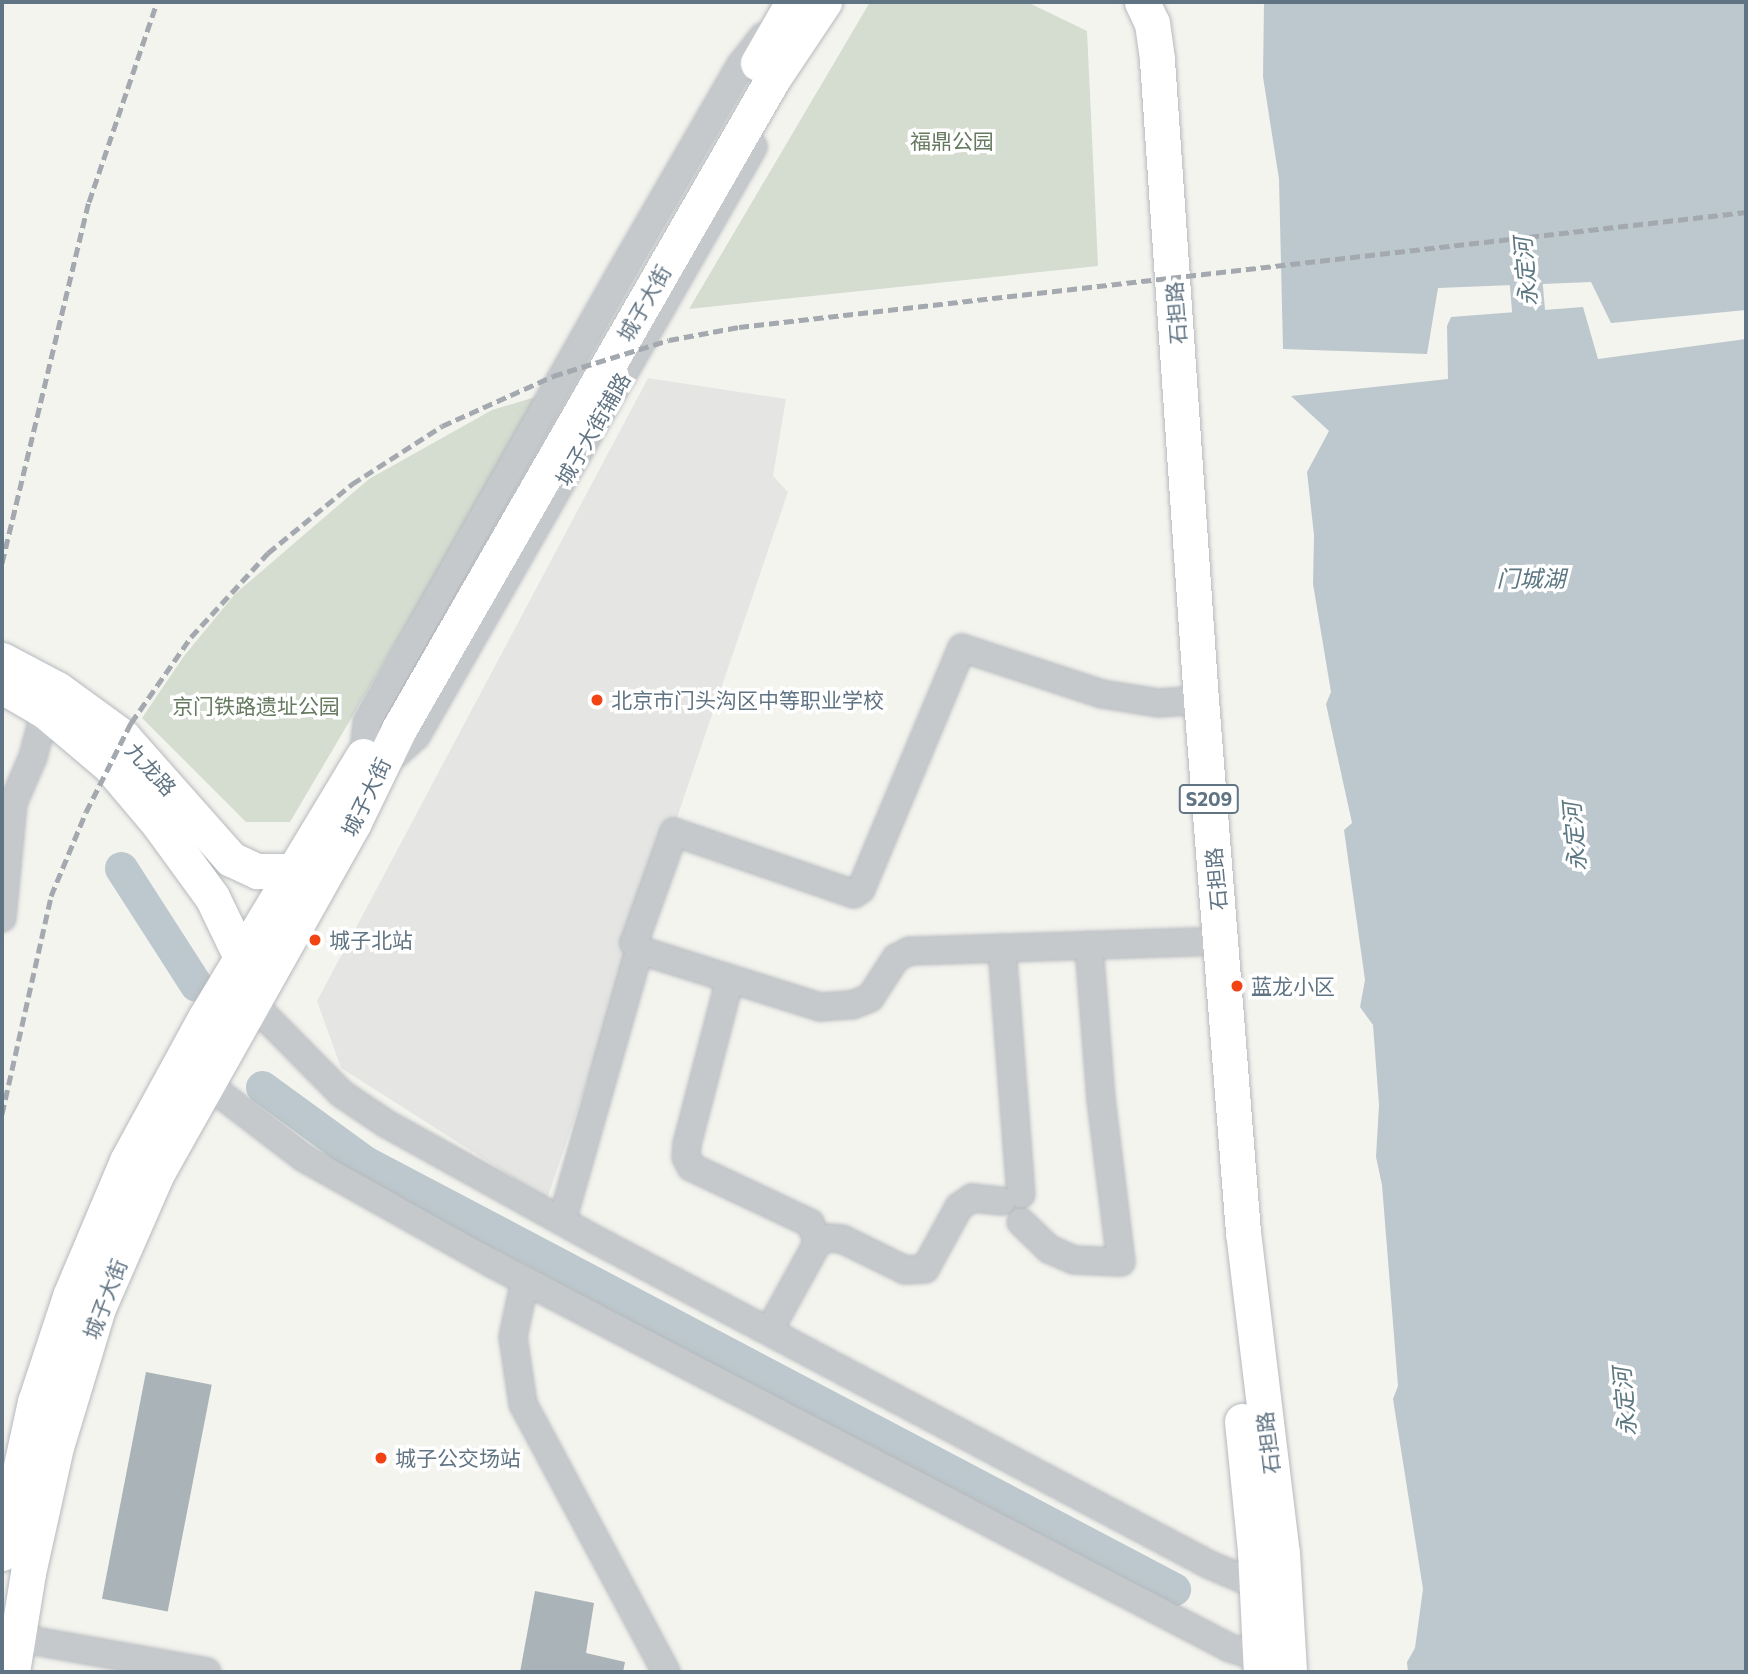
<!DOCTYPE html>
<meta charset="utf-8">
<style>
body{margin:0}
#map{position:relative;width:1748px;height:1674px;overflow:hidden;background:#f4f4ef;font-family:Commissioner,"Noto Sans SC",sans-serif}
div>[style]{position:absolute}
.built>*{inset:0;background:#e5e6e3}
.green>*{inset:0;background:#d5dcd0}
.water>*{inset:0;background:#bcc8cd}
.river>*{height:33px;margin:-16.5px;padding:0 16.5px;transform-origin:16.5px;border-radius:16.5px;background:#bcc8cd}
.building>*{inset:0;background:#aab3b7;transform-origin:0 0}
.roads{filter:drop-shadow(0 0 2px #b6babe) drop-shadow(0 0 2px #b6babe)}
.minor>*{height:26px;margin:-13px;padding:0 13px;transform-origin:13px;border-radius:13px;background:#c6c9cc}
.major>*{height:35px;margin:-17.5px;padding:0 17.5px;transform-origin:17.5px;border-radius:17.5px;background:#fff}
.rail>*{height:5px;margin-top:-2.5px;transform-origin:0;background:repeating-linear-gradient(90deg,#a3a9af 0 10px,transparent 0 15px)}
.dots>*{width:19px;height:19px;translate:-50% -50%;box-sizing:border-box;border:4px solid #fff;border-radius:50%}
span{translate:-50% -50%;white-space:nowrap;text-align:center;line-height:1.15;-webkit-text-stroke:7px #fff;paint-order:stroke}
.shield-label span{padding:2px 5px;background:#fff;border:2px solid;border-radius:5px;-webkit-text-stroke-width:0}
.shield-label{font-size:19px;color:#617483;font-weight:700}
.park-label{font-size:21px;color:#667a60}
.street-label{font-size:21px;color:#617483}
.poi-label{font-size:21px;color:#617483}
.left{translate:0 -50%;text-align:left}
.water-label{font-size:23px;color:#5c7781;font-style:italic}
.frame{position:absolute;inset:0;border:4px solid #617483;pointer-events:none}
</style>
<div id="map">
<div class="built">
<i style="clip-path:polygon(648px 378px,786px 399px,773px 476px,788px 492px,547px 1199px,341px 1068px,317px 1001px)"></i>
</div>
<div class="green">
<i style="clip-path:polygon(870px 2px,1027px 2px,1087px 31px,1098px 266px,689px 309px)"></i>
<i style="clip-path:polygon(542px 395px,290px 822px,246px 822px,142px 718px,184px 656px,235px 594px,369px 479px,492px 410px)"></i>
</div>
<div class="water">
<i style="clip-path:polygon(1264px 2px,1746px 2px,1746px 310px,1611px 323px,1591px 282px,1438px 288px,1427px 354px,1283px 349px,1279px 179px,1263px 77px)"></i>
<i style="clip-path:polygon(1583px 307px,1598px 359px,1746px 339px,1746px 1672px,1408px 1672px,1407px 1662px,1415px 1648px,1423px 1589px,1393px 1399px,1398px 1386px,1382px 1185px,1376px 1157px,1379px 1105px,1373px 1025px,1360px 1007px,1365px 980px,1344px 830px,1352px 823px,1326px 704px,1331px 692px,1313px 584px,1314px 535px,1307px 472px,1329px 431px,1291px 396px,1448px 379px,1447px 326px,1451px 317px)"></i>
</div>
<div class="river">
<i style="left:1522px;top:241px;width:114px;rotate:85deg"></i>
<i style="left:121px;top:868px;width:139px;rotate:57.3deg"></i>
<i style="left:262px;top:1087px;width:127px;rotate:36.1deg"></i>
<i style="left:365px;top:1162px;width:915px;rotate:27.83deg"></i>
</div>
<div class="building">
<i style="left:146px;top:1372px;width:67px;height:231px;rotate:11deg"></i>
<i style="clip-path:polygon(535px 1591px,594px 1603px,586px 1653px,625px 1662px,623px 1672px,520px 1672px)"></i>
</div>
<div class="roads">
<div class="minor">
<i style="left:363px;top:757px;width:35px;rotate:-83deg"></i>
<i style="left:367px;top:722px;width:520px;rotate:-60.53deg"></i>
<i style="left:623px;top:269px;width:236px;rotate:-60deg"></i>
<i style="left:741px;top:65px;width:36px;rotate:-52deg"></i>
<i style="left:387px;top:762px;width:39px;rotate:-42deg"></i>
<i style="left:416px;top:736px;width:679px;rotate:-60.22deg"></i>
<i style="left:2px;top:918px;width:116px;rotate:-84.5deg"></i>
<i style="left:13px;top:803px;width:50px;rotate:-66.5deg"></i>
<i style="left:33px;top:757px;width:48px;rotate:-75.4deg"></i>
<i style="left:1002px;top:948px;width:247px;rotate:85.6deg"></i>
<i style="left:639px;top:950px;width:190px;rotate:17.5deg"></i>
<i style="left:820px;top:1007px;width:32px;rotate:-4deg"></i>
<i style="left:852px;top:1005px;width:19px;rotate:-21deg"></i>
<i style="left:870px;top:998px;width:48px;rotate:-57deg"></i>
<i style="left:896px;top:958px;width:16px;rotate:-27deg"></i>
<i style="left:910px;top:951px;width:287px;rotate:-1.8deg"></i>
<i style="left:730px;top:979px;width:171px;rotate:104.6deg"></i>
<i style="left:687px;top:1144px;width:13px;rotate:94deg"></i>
<i style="left:686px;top:1157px;width:11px;rotate:63deg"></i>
<i style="left:691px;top:1167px;width:132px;rotate:25.2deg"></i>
<i style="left:810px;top:1223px;width:21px;rotate:67deg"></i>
<i style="left:253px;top:1004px;width:127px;rotate:45.3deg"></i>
<i style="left:342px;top:1094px;width:52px;rotate:34deg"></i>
<i style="left:385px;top:1123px;width:244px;rotate:29deg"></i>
<i style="left:598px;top:1241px;width:692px;rotate:27.9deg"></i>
<i style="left:1210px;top:1565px;width:66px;rotate:23.1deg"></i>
<i style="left:206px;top:1083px;width:123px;rotate:37.4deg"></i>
<i style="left:304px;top:1158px;width:214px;rotate:29.3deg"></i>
<i style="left:491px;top:1263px;width:833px;rotate:27.52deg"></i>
<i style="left:1230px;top:1648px;width:48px;rotate:18.1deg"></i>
<i style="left:562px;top:1221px;width:282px;rotate:-74.1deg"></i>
<i style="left:639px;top:950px;width:9px;rotate:-126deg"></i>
<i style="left:634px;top:943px;width:118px;rotate:-70.2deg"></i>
<i style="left:674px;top:832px;width:190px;rotate:19deg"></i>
<i style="left:854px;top:894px;width:9px;rotate:-36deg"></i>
<i style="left:861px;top:889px;width:261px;rotate:-67.3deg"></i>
<i style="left:962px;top:648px;width:147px;rotate:18.2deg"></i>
<i style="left:1102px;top:694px;width:58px;rotate:9deg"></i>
<i style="left:1159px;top:703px;width:42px;rotate:-4.1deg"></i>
<i style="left:1021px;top:1222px;width:39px;rotate:44deg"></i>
<i style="left:1049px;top:1249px;width:27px;rotate:24deg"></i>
<i style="left:1074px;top:1260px;width:47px;rotate:2.4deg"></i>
<i style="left:1121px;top:1262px;width:164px;rotate:-97deg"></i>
<i style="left:1101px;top:1099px;width:154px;rotate:-94.5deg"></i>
<i style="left:525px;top:1280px;width:58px;rotate:101.9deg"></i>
<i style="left:513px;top:1337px;width:68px;rotate:81.5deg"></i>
<i style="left:523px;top:1404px;width:304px;rotate:61.9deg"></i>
<i style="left:769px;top:1331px;width:102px;rotate:-61.2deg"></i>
<i style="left:818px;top:1242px;width:12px;rotate:-20deg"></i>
<i style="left:829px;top:1238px;width:13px;rotate:4deg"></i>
<i style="left:842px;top:1239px;width:70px;rotate:26.2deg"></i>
<i style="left:905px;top:1270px;width:20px;rotate:-3deg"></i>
<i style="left:925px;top:1269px;width:71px;rotate:-61.3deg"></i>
<i style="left:959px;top:1207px;width:16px;rotate:-35deg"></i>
<i style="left:972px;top:1198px;width:30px;rotate:6deg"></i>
<i style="left:2px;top:1635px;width:208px;rotate:10.2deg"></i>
</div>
<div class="major">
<i style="left:1142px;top:2px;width:23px;rotate:65deg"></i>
<i style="left:1152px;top:23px;width:37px;rotate:82deg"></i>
<i style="left:1157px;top:60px;width:642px;rotate:86.07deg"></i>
<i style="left:1201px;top:700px;width:534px;rotate:85.49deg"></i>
<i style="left:1243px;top:1232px;width:323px;rotate:83.1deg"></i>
<i style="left:1282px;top:1553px;width:119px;rotate:86.6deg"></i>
<i style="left:758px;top:63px;width:70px;rotate:-60.2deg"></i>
<i style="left:2px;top:660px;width:62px;rotate:27.8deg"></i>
<i style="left:57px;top:689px;width:82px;rotate:36deg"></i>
<i style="left:123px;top:737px;width:163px;rotate:48.5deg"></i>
<i style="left:231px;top:859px;width:29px;rotate:25deg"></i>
<i style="left:257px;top:871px;width:37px"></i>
<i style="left:2px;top:686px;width:50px;rotate:30.2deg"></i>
<i style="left:45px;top:711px;width:84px;rotate:40.2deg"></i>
<i style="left:109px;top:765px;width:76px;rotate:49.8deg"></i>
<i style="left:158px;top:823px;width:92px;rotate:53.9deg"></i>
<i style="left:212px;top:897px;width:67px;rotate:64.2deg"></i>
<i style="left:1242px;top:1421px;width:131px;rotate:84.3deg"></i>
<i style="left:1255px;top:1551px;width:121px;rotate:87.2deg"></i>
<i style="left:2px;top:1553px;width:155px;rotate:-77.7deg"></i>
<i style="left:35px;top:1402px;width:112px;rotate:-71.7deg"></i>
<i style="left:70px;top:1296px;width:147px;rotate:-67.1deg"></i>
<i style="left:127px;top:1161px;width:163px;rotate:-61.4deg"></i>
<i style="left:205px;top:1018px;width:306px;rotate:-58.9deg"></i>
<i style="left:12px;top:1672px;width:100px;rotate:-80.8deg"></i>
<i style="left:28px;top:1573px;width:129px;rotate:-77.5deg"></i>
<i style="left:56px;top:1447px;width:145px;rotate:-73.2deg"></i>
<i style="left:98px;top:1308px;width:145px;rotate:-66.4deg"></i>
<i style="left:156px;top:1175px;width:405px;rotate:-60.7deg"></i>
<i style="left:354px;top:822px;width:103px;rotate:-64.2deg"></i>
<i style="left:399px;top:729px;width:749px;rotate:-60.11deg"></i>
<i style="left:772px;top:80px;width:94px;rotate:-56.3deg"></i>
</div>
</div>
<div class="rail">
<i style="left:2px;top:563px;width:371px;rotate:-76.5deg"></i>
<i style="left:89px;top:202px;width:211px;rotate:-71.2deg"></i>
<i style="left:2px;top:1114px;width:223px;rotate:-77.3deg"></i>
<i style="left:51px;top:896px;width:91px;rotate:-67.4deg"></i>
<i style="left:86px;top:812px;width:100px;rotate:-63.2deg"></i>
<i style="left:131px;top:723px;width:105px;rotate:-55.1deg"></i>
<i style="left:191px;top:637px;width:114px;rotate:-47.5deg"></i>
<i style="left:268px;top:553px;width:109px;rotate:-39.4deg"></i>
<i style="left:352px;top:484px;width:107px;rotate:-32.8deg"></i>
<i style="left:442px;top:426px;width:122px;rotate:-24.2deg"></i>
<i style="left:553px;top:376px;width:121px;rotate:-17.2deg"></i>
<i style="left:669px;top:340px;width:71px;rotate:-10.5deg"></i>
<i style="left:739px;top:327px;width:1014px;rotate:-6.51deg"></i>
</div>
<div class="dots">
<i style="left:597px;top:700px;background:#f14313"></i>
<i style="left:315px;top:940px;background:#f14313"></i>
<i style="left:1237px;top:986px;background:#f14313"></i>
<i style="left:381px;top:1458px;background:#f14313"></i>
</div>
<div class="shield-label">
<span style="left:1209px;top:799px">S209</span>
</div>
<div class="park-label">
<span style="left:952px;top:141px">福鼎公园</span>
<span style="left:256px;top:706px">京门铁路遗址公园</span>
</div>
<div class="street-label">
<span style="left:644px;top:303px;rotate:-60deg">城子大街</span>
<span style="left:1176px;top:313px;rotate:-94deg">石担路</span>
<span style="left:593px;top:429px;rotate:-60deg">城子大街辅路</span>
<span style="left:151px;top:769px;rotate:48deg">九龙路</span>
<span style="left:366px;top:797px;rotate:-64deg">城子大街</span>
<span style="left:1216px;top:879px;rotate:-95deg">石担路</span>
<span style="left:105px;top:1299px;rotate:-69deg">城子大街</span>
<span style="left:1268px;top:1443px;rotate:-97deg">石担路</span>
</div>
<div class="poi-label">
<span class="left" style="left:611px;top:700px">北京市门头沟区中等职业学校</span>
<span class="left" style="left:329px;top:940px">城子北站</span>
<span class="left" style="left:1251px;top:986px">蓝龙小区</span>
<span class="left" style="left:395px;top:1458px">城子公交场站</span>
</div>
<div class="water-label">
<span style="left:1525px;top:272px;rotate:-95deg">永定河</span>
<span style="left:1531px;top:578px">门城湖</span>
<span style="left:1574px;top:837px;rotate:-95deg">永定河</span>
<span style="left:1624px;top:1402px;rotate:-95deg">永定河</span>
</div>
<div class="frame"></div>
</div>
